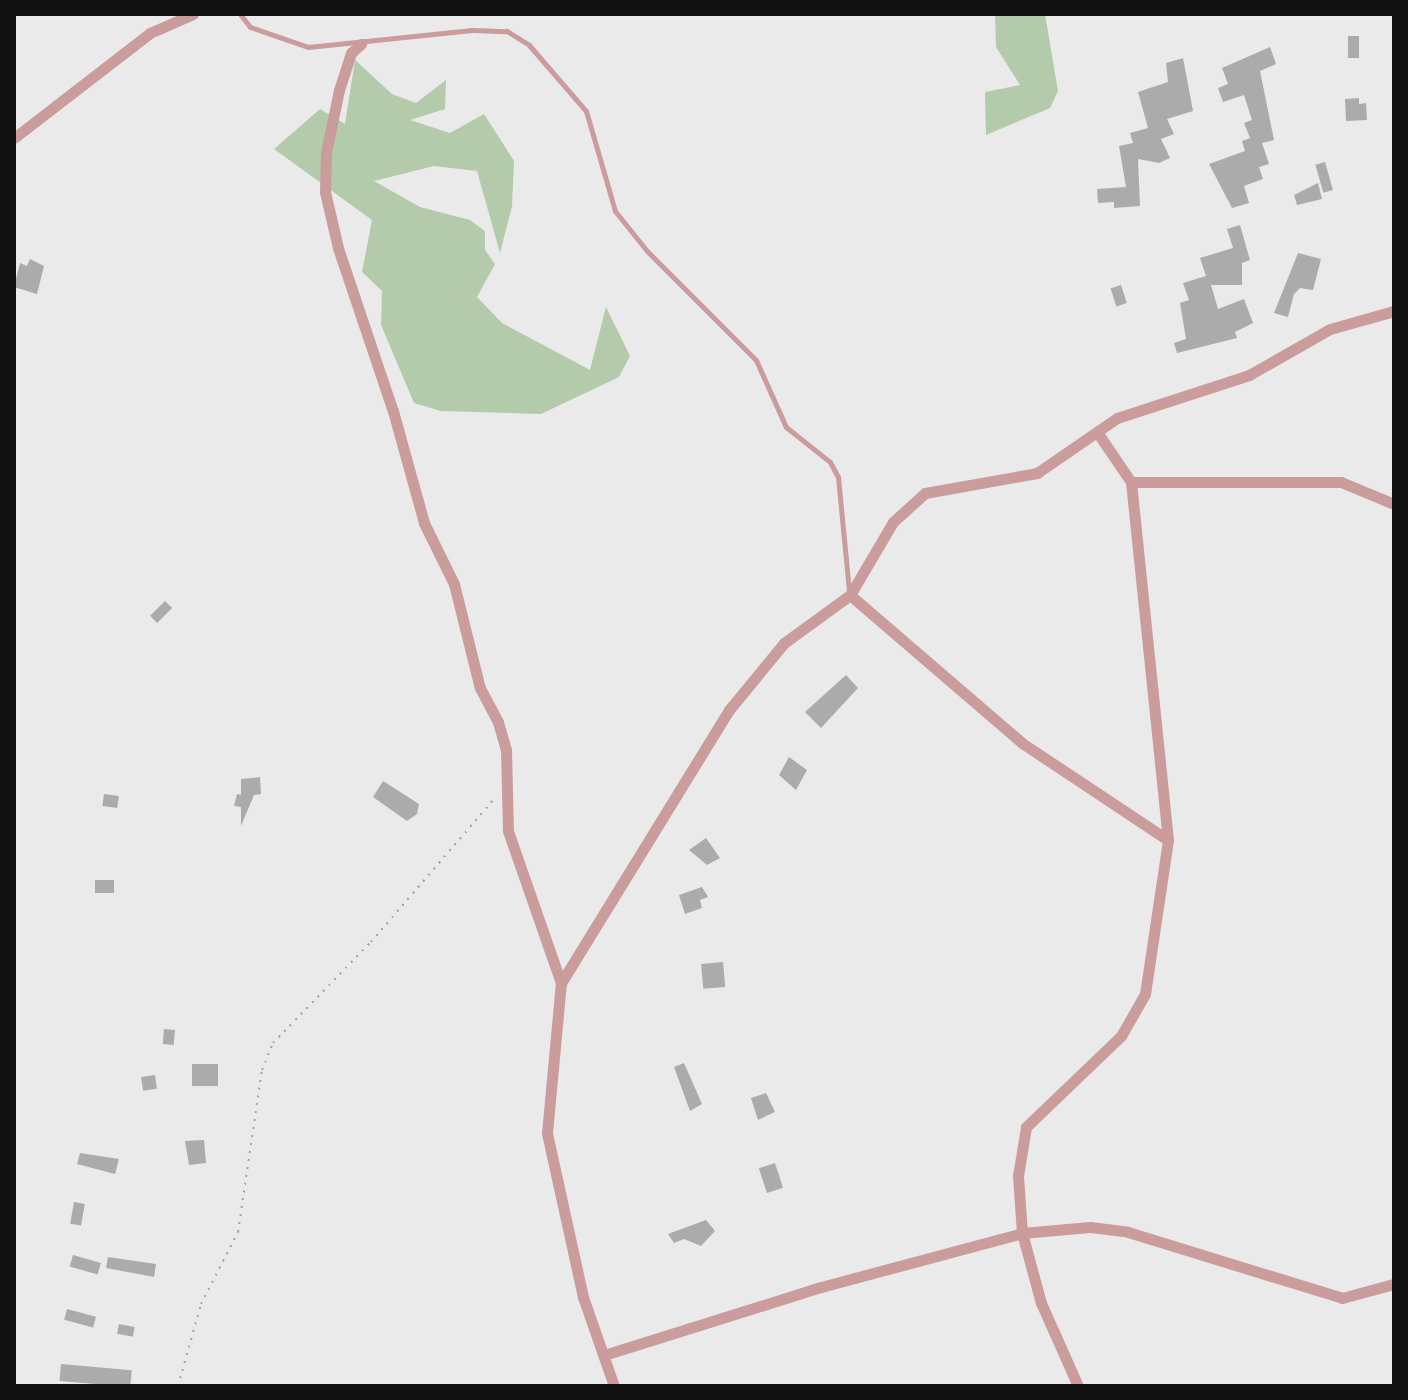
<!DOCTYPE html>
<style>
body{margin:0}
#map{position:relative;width:1408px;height:1400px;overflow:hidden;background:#eaeaeb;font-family:Roboto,sans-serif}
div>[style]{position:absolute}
.green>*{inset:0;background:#b3caab}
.building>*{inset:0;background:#ababac;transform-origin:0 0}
.path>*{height:2px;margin-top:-1px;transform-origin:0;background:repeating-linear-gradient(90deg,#a5a5a6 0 2px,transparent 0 8px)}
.service>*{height:5px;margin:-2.5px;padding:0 2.5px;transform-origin:2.5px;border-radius:2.5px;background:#cb9c9c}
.minor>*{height:11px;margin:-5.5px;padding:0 5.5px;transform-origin:5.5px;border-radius:5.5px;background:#cb9c9c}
span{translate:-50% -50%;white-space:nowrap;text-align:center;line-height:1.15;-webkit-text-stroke:6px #f7f8f9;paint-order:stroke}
.frame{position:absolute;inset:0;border:16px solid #121212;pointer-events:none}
</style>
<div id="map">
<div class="green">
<i style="clip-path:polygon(995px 14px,1045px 14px,1058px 91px,1050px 108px,986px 135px,985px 92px,1020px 85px,996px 47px)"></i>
<i style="clip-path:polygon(355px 60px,392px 94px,416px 103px,446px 80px,445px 109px,410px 120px,450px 133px,484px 114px,514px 161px,512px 206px,500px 253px,477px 171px,434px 166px,374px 181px,420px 207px,470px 220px,485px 231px,485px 250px,495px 264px,477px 297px,502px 323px,590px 370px,606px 307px,630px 356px,619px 377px,541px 414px,441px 411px,414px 403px,381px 325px,382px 291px,362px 272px,372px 220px,274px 149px,320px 109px,345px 124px)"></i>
</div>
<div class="building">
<i style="left:1348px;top:36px;width:11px;height:22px"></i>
<i style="clip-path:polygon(1270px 47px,1276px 64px,1260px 71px,1274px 140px,1262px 143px,1269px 164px,1259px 167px,1263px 179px,1244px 186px,1249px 203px,1232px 208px,1209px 164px,1245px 151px,1242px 141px,1250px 138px,1244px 123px,1252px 120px,1244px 95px,1223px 102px,1218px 88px,1228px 84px,1222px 68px)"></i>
<i style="clip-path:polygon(1183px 58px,1193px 111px,1167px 119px,1174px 134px,1161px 139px,1170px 158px,1159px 163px,1138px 159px,1140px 206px,1114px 208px,1114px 202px,1098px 203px,1097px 189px,1126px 187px,1119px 146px,1133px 143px,1130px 133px,1148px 128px,1138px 92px,1168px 82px,1166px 63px)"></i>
<i style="clip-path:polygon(1359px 98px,1359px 104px,1366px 103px,1367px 120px,1346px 121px,1345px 99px)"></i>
<i style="left:1325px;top:162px;width:29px;height:10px;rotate:74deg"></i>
<i style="clip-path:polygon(1318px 183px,1322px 199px,1297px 205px,1294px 195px)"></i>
<i style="clip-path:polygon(1240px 225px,1250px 260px,1242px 263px,1242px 285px,1211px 285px,1218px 309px,1244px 299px,1253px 323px,1235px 332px,1237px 338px,1177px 353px,1174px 343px,1186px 339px,1180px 303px,1189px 300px,1183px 283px,1206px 276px,1200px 258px,1233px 248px,1227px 229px)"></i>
<i style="clip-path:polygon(1298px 253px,1321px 259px,1313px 290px,1300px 288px,1294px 294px,1288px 317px,1274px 313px)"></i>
<i style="clip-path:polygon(30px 259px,44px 266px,37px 294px,14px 287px,20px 263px,27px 266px)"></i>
<i style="left:1121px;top:285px;width:19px;height:11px;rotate:72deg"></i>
<i style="left:165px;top:601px;width:10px;height:21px;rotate:45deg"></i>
<i style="clip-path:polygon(846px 675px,858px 688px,821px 728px,805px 712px)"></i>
<i style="clip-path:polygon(789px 757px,807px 770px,796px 790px,779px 775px)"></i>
<i style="clip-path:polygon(260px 777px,261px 794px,254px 795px,241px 826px,241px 807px,234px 806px,237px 794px,241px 795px,241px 779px)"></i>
<i style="clip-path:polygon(383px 781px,419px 804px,417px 814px,407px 821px,373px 797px)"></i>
<i style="left:104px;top:794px;width:15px;height:12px;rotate:8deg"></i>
<i style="clip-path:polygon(706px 838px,720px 858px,707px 865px,689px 850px)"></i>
<i style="left:95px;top:880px;width:19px;height:13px"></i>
<i style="clip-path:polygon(702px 887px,708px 897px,700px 900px,702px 908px,685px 914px,679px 895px)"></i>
<i style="left:723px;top:962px;width:25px;height:22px;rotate:85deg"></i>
<i style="left:164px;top:1029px;width:11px;height:15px;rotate:5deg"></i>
<i style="clip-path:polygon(684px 1063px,702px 1104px,690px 1111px,674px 1067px)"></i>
<i style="left:192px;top:1064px;width:26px;height:22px"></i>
<i style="left:155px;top:1075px;width:14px;height:14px;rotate:82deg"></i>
<i style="clip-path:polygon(766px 1093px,775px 1112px,758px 1120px,751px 1098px)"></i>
<i style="clip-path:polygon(204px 1140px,206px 1163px,189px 1165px,185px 1141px)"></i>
<i style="clip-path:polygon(80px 1153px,119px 1159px,115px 1174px,77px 1164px)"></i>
<i style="left:775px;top:1163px;width:26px;height:17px;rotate:72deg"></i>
<i style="left:74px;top:1202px;width:11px;height:22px;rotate:10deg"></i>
<i style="clip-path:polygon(706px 1220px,715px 1231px,701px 1246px,684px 1239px,674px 1243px,668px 1234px)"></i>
<i style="left:73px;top:1255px;width:29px;height:12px;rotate:16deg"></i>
<i style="clip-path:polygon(108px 1257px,156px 1264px,154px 1277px,106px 1268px)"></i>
<i style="left:67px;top:1309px;width:30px;height:11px;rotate:15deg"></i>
<i style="left:119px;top:1324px;width:16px;height:10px;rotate:11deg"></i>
<i style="left:61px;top:1364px;width:71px;height:17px;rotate:5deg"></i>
</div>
<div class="path">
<i style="left:178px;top:1386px;width:85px;rotate:-74.3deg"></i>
<i style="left:201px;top:1304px;width:81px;rotate:-62.8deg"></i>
<i style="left:238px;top:1232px;width:164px;rotate:-81.6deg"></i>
<i style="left:262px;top:1070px;width:29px;rotate:-68deg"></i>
<i style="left:273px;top:1043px;width:141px;rotate:-45.9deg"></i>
<i style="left:371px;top:942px;width:187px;rotate:-49.3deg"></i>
</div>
<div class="service">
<i style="left:240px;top:14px;width:16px;rotate:52deg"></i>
<i style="left:250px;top:27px;width:61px;rotate:19deg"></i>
<i style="left:308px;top:47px;width:165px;rotate:-5.9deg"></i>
<i style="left:472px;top:30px;width:35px;rotate:2deg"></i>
<i style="left:507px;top:31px;width:26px;rotate:32deg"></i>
<i style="left:529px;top:45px;width:87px;rotate:49.2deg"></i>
<i style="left:586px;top:111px;width:104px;rotate:73.8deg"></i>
<i style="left:615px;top:211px;width:51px;rotate:51.3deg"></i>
<i style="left:647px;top:251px;width:154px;rotate:45deg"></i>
<i style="left:756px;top:360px;width:73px;rotate:65.9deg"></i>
<i style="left:786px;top:427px;width:56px;rotate:38.5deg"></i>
<i style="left:830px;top:462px;width:17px;rotate:62deg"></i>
<i style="left:838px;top:477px;width:115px;rotate:84.5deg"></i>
</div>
<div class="minor">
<i style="left:361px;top:44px;width:13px;rotate:138deg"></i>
<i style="left:351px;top:53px;width:39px;rotate:108deg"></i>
<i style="left:339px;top:90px;width:63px;rotate:101.8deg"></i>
<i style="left:326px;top:152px;width:40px;rotate:91.4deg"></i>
<i style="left:325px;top:192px;width:57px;rotate:76.9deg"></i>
<i style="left:338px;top:248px;width:172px;rotate:71.4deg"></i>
<i style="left:393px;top:411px;width:116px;rotate:74.5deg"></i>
<i style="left:424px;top:523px;width:68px;rotate:63.8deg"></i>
<i style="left:454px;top:584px;width:107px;rotate:76deg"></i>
<i style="left:480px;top:688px;width:38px;rotate:62deg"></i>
<i style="left:498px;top:722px;width:29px;rotate:74deg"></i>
<i style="left:506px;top:750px;width:81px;rotate:88.6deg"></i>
<i style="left:508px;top:831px;width:161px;rotate:70.8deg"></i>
<i style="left:14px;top:138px;width:172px;rotate:-37.7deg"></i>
<i style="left:150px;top:33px;width:47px;rotate:-23.8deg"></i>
<i style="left:1131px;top:482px;width:210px"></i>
<i style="left:1341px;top:482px;width:57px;rotate:22.5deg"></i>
<i style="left:850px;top:595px;width:227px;rotate:40.7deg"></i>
<i style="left:1022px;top:743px;width:175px;rotate:33.6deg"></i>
<i style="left:604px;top:1355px;width:227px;rotate:-17.4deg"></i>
<i style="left:821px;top:1287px;width:208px;rotate:-15deg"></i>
<i style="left:1022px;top:1233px;width:68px;rotate:-5deg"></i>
<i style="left:1090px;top:1227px;width:38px;rotate:7deg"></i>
<i style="left:1128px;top:1232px;width:224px;rotate:17.1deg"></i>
<i style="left:1342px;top:1298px;width:54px;rotate:-15.1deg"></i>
<i style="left:614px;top:1386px;width:94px;rotate:-109.2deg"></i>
<i style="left:583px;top:1297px;width:168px;rotate:-102.4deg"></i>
<i style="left:547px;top:1133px;width:151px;rotate:-84.7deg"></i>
<i style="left:561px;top:983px;width:321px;rotate:-58.4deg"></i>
<i style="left:729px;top:710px;width:87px;rotate:-50.6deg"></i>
<i style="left:784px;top:643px;width:82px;rotate:-36deg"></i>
<i style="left:850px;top:595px;width:85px;rotate:-59.5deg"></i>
<i style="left:893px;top:522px;width:43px;rotate:-42.2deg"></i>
<i style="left:925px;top:493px;width:114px;rotate:-10.1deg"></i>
<i style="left:1037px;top:473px;width:97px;rotate:-34.5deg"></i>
<i style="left:1117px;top:418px;width:139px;rotate:-18deg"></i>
<i style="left:1249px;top:375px;width:93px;rotate:-29.6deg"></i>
<i style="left:1330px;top:329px;width:66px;rotate:-15.7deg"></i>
<i style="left:1078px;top:1386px;width:91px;rotate:-114deg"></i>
<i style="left:1041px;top:1303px;width:73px;rotate:-105.2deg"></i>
<i style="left:1022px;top:1233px;width:57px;rotate:-94deg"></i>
<i style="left:1018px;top:1176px;width:50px;rotate:-80.7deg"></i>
<i style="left:1026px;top:1127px;width:132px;rotate:-43.8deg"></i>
<i style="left:1121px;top:1036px;width:48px;rotate:-60.3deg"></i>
<i style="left:1145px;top:994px;width:156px;rotate:-81.5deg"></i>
<i style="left:1168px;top:840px;width:360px;rotate:-95.9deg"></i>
<i style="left:1131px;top:482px;width:60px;rotate:-124.2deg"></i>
</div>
<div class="frame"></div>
</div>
